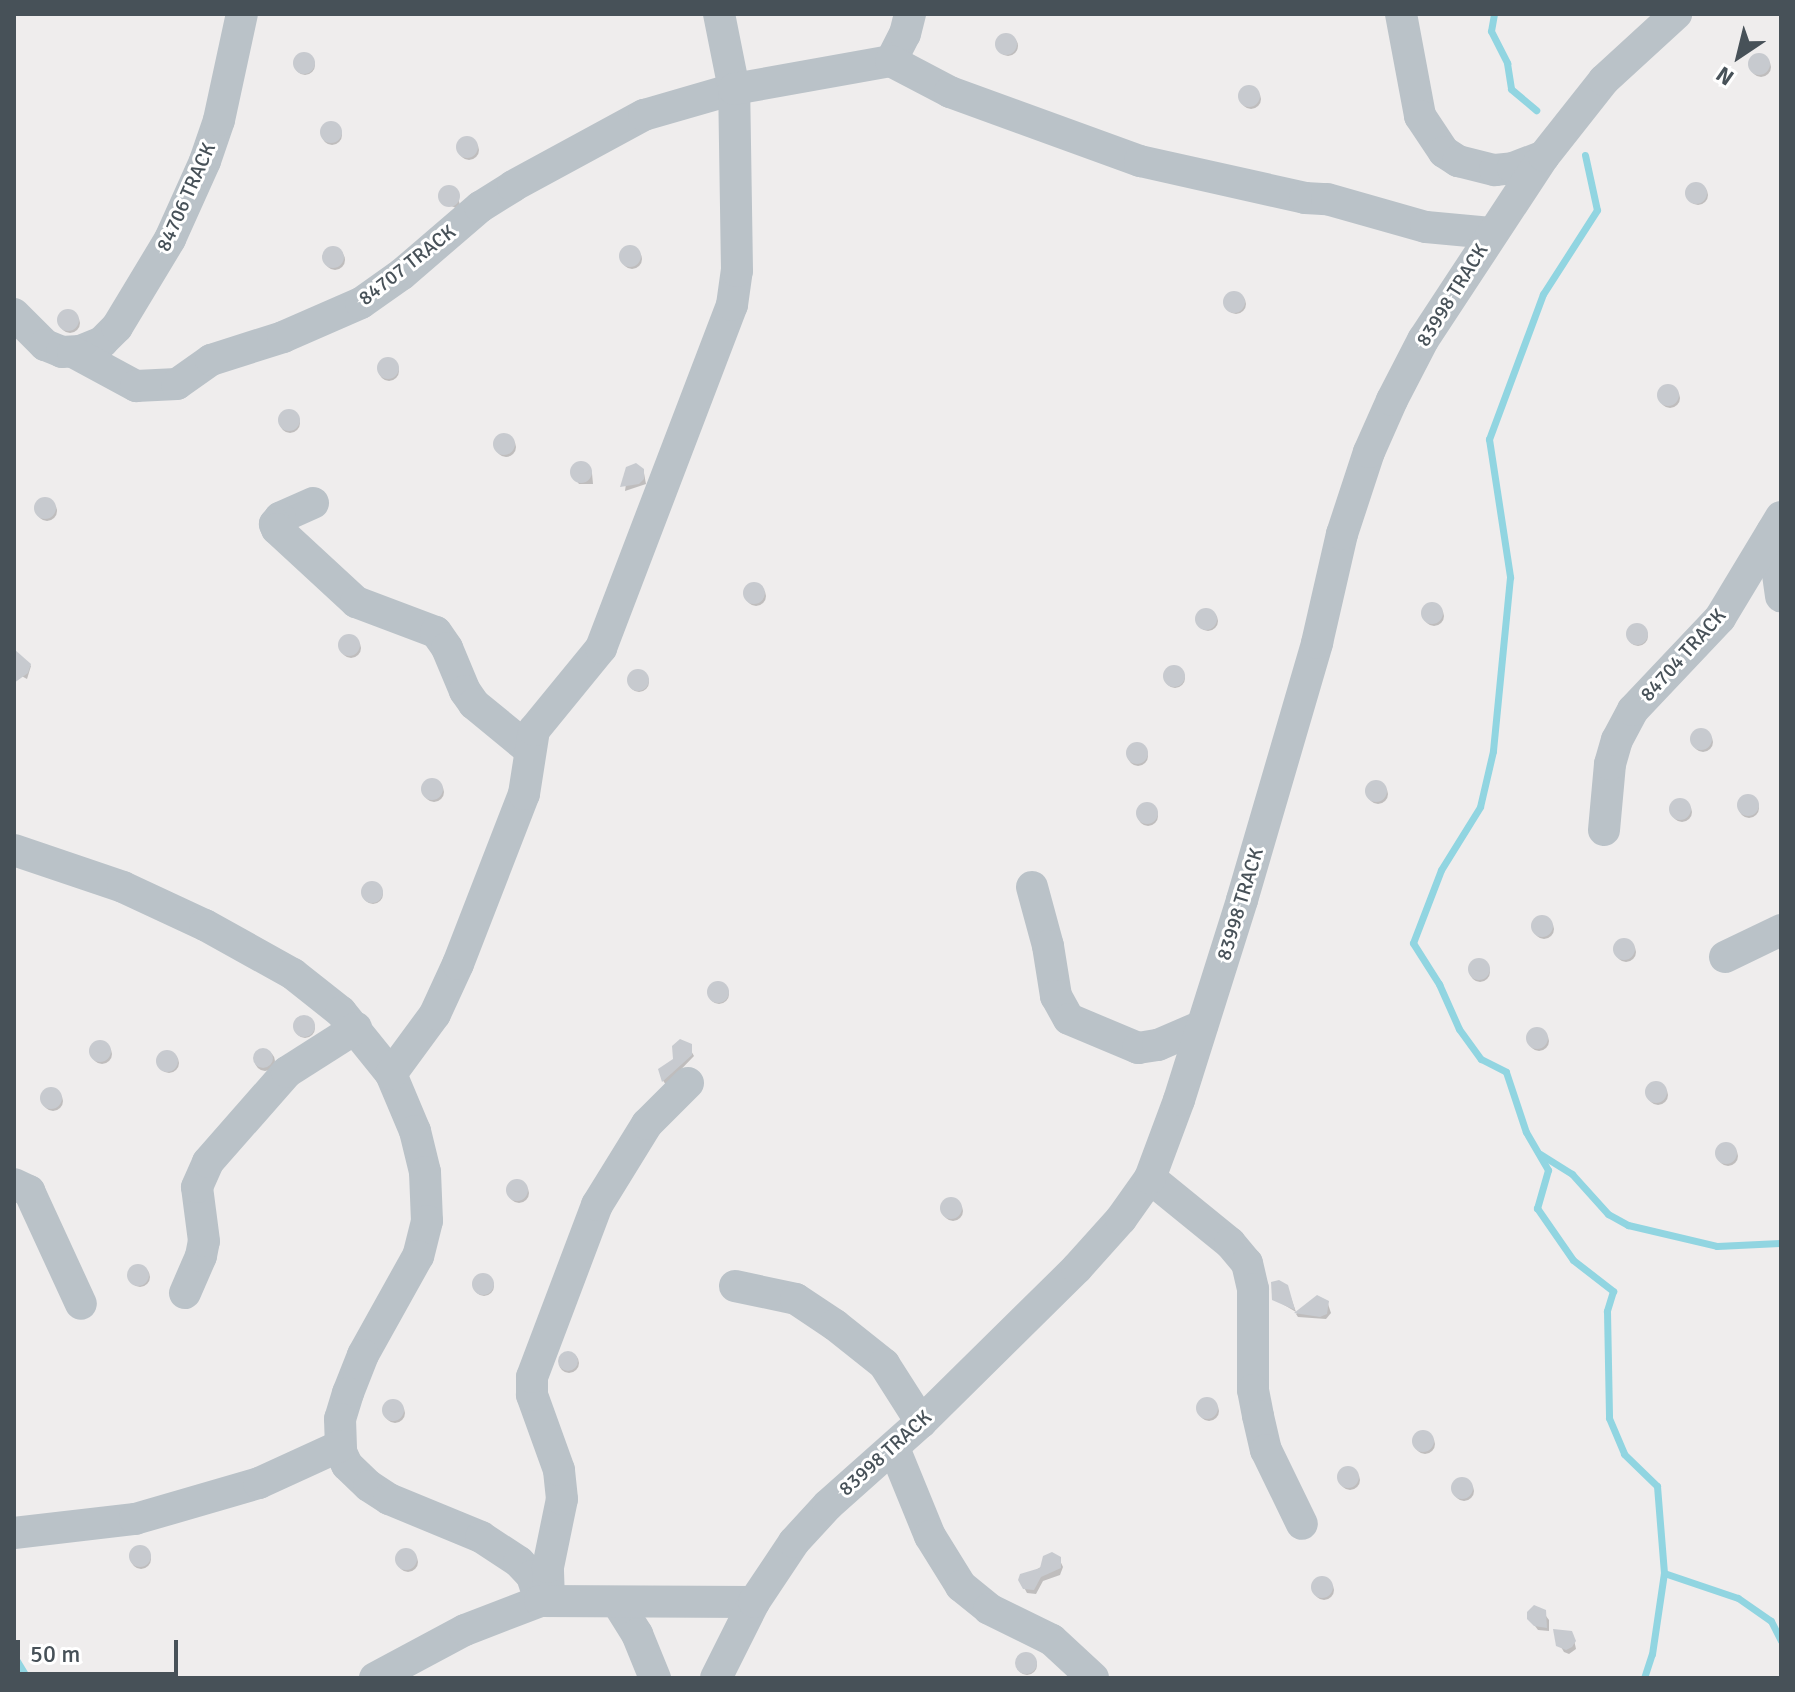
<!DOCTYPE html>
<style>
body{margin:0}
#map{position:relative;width:1795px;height:1692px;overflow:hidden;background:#efeded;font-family:Signika,sans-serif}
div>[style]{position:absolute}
.shadow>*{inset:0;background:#0003}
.round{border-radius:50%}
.stream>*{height:7px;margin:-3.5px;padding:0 3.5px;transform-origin:3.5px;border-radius:3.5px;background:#91d5e1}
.building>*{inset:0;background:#c7cacf}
.minor>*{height:32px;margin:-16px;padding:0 16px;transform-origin:16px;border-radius:16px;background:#bac2c8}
span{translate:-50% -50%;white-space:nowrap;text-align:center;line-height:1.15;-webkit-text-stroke:6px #fff;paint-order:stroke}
.street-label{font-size:20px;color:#475158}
.frame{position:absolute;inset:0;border:16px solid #475158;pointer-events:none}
.north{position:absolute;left:1699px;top:16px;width:80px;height:80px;-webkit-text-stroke:6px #fff;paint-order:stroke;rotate:215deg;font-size:22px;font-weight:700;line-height:32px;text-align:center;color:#475158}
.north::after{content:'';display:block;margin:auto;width:28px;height:36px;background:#475158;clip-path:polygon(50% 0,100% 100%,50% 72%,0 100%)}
.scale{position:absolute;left:16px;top:1640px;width:162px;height:36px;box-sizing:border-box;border:4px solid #475158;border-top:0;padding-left:10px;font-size:24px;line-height:28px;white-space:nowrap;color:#475158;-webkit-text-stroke:6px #fff;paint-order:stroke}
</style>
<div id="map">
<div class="shadow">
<i class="round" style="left:998px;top:36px;width:20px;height:20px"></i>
<i class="round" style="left:295px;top:55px;width:20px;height:20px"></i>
<i class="round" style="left:1751px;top:57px;width:20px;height:20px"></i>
<i class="round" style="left:1241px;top:89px;width:20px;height:20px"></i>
<i class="round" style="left:322px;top:125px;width:20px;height:20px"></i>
<i class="round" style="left:459px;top:140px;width:20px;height:20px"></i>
<i class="round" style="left:1688px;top:185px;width:20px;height:20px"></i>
<i style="clip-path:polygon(450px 188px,457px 195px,460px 205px,456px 208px,442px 202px,442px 191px)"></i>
<i class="round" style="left:622px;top:249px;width:20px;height:20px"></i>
<i class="round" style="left:325px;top:250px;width:20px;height:20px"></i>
<i class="round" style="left:1226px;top:294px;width:20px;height:20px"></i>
<i class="round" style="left:60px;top:313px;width:20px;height:20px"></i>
<i class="round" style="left:379px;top:361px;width:20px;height:20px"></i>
<i class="round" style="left:1660px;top:388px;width:20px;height:20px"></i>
<i class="round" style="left:280px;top:413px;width:20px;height:20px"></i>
<i class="round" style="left:496px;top:437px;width:20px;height:20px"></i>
<i style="clip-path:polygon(581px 463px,592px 473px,593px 484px,579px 484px,576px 480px,572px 471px)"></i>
<i style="clip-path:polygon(628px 469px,644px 473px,646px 484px,625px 491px)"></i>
<i class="round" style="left:37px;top:501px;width:20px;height:20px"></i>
<i class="round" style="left:746px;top:586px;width:20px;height:20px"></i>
<i class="round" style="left:1424px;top:606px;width:20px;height:20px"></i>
<i class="round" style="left:1198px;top:611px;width:20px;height:20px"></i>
<i class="round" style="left:1628px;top:626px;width:20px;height:20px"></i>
<i class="round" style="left:341px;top:638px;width:20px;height:20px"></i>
<i style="clip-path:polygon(14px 650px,31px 666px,27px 679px,14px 672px)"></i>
<i class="round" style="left:1165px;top:668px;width:20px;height:20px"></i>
<i class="round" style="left:629px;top:672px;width:20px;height:20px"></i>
<i class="round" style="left:1693px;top:732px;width:20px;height:20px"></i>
<i class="round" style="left:1128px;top:746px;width:20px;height:20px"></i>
<i class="round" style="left:424px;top:782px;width:20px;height:20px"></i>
<i class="round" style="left:1368px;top:784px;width:20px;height:20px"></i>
<i class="round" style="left:1739px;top:798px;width:20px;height:20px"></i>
<i class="round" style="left:1672px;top:802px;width:20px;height:20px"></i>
<i class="round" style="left:1138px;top:806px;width:20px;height:20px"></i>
<i class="round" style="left:363px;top:884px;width:20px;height:20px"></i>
<i class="round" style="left:1534px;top:919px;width:20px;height:20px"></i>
<i class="round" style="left:1616px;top:942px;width:20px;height:20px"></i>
<i class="round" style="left:1470px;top:962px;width:20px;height:20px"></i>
<i class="round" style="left:709px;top:984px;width:20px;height:20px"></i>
<i class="round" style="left:295px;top:1018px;width:20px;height:20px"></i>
<i class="round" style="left:1529px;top:1031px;width:20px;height:20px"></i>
<i style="clip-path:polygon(686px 1042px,694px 1056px,666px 1085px,662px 1079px,675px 1060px,676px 1044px)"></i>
<i class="round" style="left:92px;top:1044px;width:20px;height:20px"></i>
<i class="round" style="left:255px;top:1051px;width:20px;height:20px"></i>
<i class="round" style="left:159px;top:1053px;width:20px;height:20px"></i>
<i class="round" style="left:1648px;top:1085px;width:20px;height:20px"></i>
<i class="round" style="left:43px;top:1091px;width:20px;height:20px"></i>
<i class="round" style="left:1718px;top:1146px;width:20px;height:20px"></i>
<i class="round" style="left:509px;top:1183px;width:20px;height:20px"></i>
<i class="round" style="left:943px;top:1201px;width:20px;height:20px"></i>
<i class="round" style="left:130px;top:1267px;width:20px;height:20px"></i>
<i class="round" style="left:474px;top:1276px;width:20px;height:20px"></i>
<i style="clip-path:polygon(1289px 1292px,1296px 1312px,1274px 1299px)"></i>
<i style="clip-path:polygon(1314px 1299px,1328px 1304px,1331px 1313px,1326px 1319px,1298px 1317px,1296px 1314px)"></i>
<i class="round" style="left:559px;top:1353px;width:20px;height:20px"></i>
<i class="round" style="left:1199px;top:1401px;width:20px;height:20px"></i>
<i class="round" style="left:385px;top:1403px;width:20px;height:20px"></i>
<i class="round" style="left:1415px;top:1434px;width:20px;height:20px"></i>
<i class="round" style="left:1340px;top:1470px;width:20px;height:20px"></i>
<i class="round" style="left:1454px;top:1481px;width:20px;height:20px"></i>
<i class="round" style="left:131px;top:1549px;width:20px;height:20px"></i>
<i class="round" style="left:398px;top:1552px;width:20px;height:20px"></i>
<i style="clip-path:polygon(1058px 1556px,1063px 1567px,1060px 1575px,1043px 1581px,1036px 1594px,1027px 1593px,1020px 1580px)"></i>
<i class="round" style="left:1314px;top:1580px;width:20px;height:20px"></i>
<i style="clip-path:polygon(1535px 1607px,1540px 1608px,1549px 1620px,1549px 1631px,1538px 1630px,1529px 1618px)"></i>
<i style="clip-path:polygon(1573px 1635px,1576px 1649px,1569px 1654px,1564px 1652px,1561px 1647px)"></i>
<i class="round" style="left:1017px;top:1655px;width:20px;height:20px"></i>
</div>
<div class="stream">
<i style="left:1494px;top:14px;width:17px;rotate:100deg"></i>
<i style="left:1491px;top:31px;width:36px;rotate:63deg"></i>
<i style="left:1507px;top:63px;width:26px;rotate:81deg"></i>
<i style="left:1511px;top:89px;width:33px;rotate:40deg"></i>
<i style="left:1585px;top:155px;width:56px;rotate:77.7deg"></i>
<i style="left:1597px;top:210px;width:100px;rotate:122.7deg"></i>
<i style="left:1543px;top:294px;width:155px;rotate:110.4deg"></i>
<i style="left:1489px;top:439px;width:140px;rotate:81.3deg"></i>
<i style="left:1510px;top:577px;width:175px;rotate:95.6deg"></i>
<i style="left:1493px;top:751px;width:57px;rotate:103.1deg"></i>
<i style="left:1480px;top:807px;width:74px;rotate:121.8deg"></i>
<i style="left:1441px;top:870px;width:78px;rotate:111deg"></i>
<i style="left:1413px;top:943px;width:49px;rotate:57.6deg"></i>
<i style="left:1439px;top:984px;width:49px;rotate:66deg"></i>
<i style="left:1459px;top:1029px;width:37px;rotate:54deg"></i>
<i style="left:1481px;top:1059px;width:28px;rotate:27deg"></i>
<i style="left:1506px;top:1072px;width:63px;rotate:71.6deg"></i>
<i style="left:1526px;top:1132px;width:44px;rotate:59.9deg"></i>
<i style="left:1548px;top:1170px;width:40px;rotate:106deg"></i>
<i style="left:1537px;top:1208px;width:63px;rotate:55.3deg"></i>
<i style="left:1573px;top:1260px;width:51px;rotate:37.8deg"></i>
<i style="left:1613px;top:1291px;width:21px;rotate:107deg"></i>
<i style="left:1607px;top:1311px;width:107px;rotate:88.9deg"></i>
<i style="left:1609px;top:1418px;width:39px;rotate:67deg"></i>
<i style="left:1624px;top:1454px;width:46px;rotate:44.1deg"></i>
<i style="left:1657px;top:1486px;width:87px;rotate:85.4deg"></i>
<i style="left:1664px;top:1573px;width:78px;rotate:18.7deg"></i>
<i style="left:1738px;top:1598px;width:40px;rotate:34.9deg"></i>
<i style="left:1771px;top:1621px;width:22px;rotate:63deg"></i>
<i style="left:1540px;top:1154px;width:38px;rotate:32deg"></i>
<i style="left:1572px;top:1174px;width:54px;rotate:48deg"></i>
<i style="left:1608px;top:1214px;width:23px;rotate:29deg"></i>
<i style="left:1628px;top:1225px;width:91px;rotate:13.3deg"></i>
<i style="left:1717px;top:1246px;width:64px;rotate:-2.7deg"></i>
<i style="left:14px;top:1656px;width:26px;rotate:59deg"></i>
<i style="left:1644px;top:1678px;width:25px;rotate:-72deg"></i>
<i style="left:1652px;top:1654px;width:82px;rotate:-81.6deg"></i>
</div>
<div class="building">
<i class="round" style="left:995px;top:33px;width:22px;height:22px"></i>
<i class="round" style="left:293px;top:52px;width:22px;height:22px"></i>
<i class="round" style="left:1748px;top:53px;width:22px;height:22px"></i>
<i class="round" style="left:1238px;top:85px;width:22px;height:22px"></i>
<i class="round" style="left:320px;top:121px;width:22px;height:22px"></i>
<i class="round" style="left:456px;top:136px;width:22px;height:22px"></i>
<i class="round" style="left:1685px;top:182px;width:22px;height:22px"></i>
<i class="round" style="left:438px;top:185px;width:22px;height:22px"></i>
<i class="round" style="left:619px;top:245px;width:22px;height:22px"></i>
<i class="round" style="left:322px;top:246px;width:22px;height:22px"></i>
<i class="round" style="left:1223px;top:291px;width:22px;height:22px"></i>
<i class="round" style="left:57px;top:309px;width:22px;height:22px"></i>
<i class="round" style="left:377px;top:357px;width:22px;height:22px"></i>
<i class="round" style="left:1657px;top:384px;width:22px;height:22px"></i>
<i class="round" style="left:278px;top:409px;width:22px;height:22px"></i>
<i class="round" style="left:493px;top:433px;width:22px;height:22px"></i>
<i class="round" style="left:570px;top:461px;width:22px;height:22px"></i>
<i style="clip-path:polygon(636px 463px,644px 469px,644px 479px,639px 484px,620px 487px,626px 467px)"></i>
<i class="round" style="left:34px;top:497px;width:22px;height:22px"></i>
<i class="round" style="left:743px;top:582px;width:22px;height:22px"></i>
<i class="round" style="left:1421px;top:602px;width:22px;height:22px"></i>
<i class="round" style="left:1195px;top:608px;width:22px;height:22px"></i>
<i class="round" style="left:1626px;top:623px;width:22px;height:22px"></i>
<i class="round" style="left:338px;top:634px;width:22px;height:22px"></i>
<i style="clip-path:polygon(14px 649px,31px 664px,28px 673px,14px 683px)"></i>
<i class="round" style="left:1163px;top:665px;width:22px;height:22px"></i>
<i class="round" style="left:627px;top:669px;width:22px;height:22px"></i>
<i class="round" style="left:1690px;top:728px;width:22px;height:22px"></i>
<i class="round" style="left:1126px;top:742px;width:22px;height:22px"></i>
<i class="round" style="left:421px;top:778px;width:22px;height:22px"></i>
<i class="round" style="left:1365px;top:780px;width:22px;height:22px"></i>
<i class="round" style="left:1737px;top:794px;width:22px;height:22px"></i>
<i class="round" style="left:1669px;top:798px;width:22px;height:22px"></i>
<i class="round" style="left:1136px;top:802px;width:22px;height:22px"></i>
<i class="round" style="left:361px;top:881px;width:22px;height:22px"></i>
<i class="round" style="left:1531px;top:915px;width:22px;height:22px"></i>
<i class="round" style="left:1613px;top:938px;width:22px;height:22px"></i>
<i class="round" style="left:1468px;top:958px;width:22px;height:22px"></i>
<i class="round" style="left:707px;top:981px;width:22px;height:22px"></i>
<i class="round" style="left:293px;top:1015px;width:22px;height:22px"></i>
<i class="round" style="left:1526px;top:1027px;width:22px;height:22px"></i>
<i style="clip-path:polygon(680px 1039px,692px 1044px,692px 1055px,662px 1082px,658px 1069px,673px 1059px,672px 1046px)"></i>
<i class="round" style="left:89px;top:1040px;width:22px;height:22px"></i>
<i class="round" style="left:253px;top:1048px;width:20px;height:20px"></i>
<i class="round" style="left:156px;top:1050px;width:22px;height:22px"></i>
<i class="round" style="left:1645px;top:1081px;width:22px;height:22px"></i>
<i class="round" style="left:40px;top:1087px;width:22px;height:22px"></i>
<i class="round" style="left:1715px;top:1142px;width:22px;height:22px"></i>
<i class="round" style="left:506px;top:1179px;width:22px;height:22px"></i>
<i class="round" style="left:940px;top:1197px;width:22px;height:22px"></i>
<i class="round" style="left:127px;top:1264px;width:22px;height:22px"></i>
<i class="round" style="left:472px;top:1273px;width:22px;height:22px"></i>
<i style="clip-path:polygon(1279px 1280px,1288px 1285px,1295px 1310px,1272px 1300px,1271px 1282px)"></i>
<i style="clip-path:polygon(1317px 1295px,1329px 1301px,1327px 1314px,1320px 1317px,1294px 1313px)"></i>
<i class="round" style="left:558px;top:1351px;width:20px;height:20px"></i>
<i class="round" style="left:1196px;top:1397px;width:22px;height:22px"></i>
<i class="round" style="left:382px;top:1399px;width:22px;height:22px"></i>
<i class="round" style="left:1412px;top:1430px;width:22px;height:22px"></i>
<i class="round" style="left:1337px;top:1466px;width:22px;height:22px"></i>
<i class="round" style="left:1451px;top:1477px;width:22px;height:22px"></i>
<i class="round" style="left:129px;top:1545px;width:22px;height:22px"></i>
<i class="round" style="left:395px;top:1548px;width:22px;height:22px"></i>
<i style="clip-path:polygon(1052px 1552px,1061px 1557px,1061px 1568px,1041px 1577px,1034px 1590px,1023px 1589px,1018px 1580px,1020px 1574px,1040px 1568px,1043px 1556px)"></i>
<i class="round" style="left:1311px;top:1576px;width:22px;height:22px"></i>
<i style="clip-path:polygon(1534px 1605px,1546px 1610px,1547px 1628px,1534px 1626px,1527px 1619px,1527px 1612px)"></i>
<i style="clip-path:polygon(1553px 1629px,1572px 1631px,1576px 1641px,1572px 1647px,1566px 1650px,1556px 1646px)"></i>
<i class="round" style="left:1015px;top:1652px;width:22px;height:22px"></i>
</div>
<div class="minor">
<i style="left:1401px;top:14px;width:104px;rotate:79.4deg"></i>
<i style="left:1420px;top:116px;width:43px;rotate:56.3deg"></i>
<i style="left:1444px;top:152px;width:17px;rotate:33deg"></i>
<i style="left:1458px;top:161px;width:38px;rotate:14deg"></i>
<i style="left:1495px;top:170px;width:18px;rotate:-6deg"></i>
<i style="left:1513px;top:168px;width:33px;rotate:-21deg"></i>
<i style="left:891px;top:61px;width:30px;rotate:-63deg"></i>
<i style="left:905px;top:34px;width:21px;rotate:-76deg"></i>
<i style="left:14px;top:314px;width:44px;rotate:45deg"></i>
<i style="left:45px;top:345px;width:18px;rotate:22deg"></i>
<i style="left:62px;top:352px;width:18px;rotate:-3deg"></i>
<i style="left:80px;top:351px;width:24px;rotate:-22deg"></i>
<i style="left:102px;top:342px;width:21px;rotate:-45deg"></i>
<i style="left:117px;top:327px;width:103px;rotate:-58.9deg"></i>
<i style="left:170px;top:239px;width:85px;rotate:-65.8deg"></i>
<i style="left:205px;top:161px;width:43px;rotate:-71.1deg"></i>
<i style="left:219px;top:120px;width:108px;rotate:-77.8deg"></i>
<i style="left:73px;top:352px;width:72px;rotate:28.4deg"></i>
<i style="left:136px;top:386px;width:41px;rotate:-2.8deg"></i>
<i style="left:177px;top:384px;width:42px;rotate:-35.2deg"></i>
<i style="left:211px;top:360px;width:76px;rotate:-17.7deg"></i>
<i style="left:283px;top:337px;width:85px;rotate:-23.6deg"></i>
<i style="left:361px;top:303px;width:50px;rotate:-35.3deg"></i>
<i style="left:402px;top:274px;width:103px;rotate:-40.7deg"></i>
<i style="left:480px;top:207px;width:39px;rotate:-32deg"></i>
<i style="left:513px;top:186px;width:149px;rotate:-28.5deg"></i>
<i style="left:644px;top:115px;width:94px;rotate:-16.1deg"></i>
<i style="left:734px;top:89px;width:76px;rotate:-101.3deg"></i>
<i style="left:313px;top:503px;width:36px;rotate:156deg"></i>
<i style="left:280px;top:518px;width:8px;rotate:130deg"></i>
<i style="left:275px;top:524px;width:5px;rotate:68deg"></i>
<i style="left:277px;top:529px;width:108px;rotate:42.7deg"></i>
<i style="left:356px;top:602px;width:85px;rotate:20.6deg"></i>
<i style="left:436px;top:632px;width:19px;rotate:55deg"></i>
<i style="left:447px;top:648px;width:47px;rotate:67.3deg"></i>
<i style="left:465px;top:691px;width:16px;rotate:55deg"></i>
<i style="left:474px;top:704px;width:72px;rotate:39.4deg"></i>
<i style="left:1772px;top:532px;width:65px;rotate:82deg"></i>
<i style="left:1604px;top:830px;width:66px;rotate:-84.8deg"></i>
<i style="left:1610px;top:764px;width:25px;rotate:-74deg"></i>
<i style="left:1617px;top:740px;width:34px;rotate:-62deg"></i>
<i style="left:1633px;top:710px;width:127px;rotate:-46.6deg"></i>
<i style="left:1720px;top:618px;width:118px;rotate:-58.9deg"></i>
<i style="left:14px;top:850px;width:115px;rotate:18.7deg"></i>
<i style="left:123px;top:887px;width:90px;rotate:24.9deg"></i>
<i style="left:205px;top:925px;width:101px;rotate:29.1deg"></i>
<i style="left:293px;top:974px;width:61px;rotate:38.4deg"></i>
<i style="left:341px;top:1012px;width:80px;rotate:51.1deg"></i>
<i style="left:391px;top:1074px;width:62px;rotate:67.2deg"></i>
<i style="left:415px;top:1131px;width:42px;rotate:76.3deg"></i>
<i style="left:425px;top:1172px;width:49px;rotate:87.7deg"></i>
<i style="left:427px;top:1221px;width:36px;rotate:104deg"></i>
<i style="left:418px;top:1256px;width:113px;rotate:119.1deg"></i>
<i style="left:363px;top:1355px;width:41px;rotate:111.5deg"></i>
<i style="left:348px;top:1393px;width:27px;rotate:107deg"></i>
<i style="left:340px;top:1419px;width:33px;rotate:88deg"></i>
<i style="left:341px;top:1452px;width:14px;rotate:65deg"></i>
<i style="left:347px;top:1465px;width:30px;rotate:44deg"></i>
<i style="left:369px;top:1486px;width:24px;rotate:33deg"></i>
<i style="left:389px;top:1499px;width:100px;rotate:22.4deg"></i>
<i style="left:481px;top:1537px;width:45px;rotate:33.3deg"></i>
<i style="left:519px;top:1562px;width:19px;rotate:47deg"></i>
<i style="left:532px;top:1576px;width:26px;rotate:72deg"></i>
<i style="left:1032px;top:887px;width:61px;rotate:74.8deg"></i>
<i style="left:1048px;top:946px;width:51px;rotate:80.9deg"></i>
<i style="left:1056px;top:996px;width:26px;rotate:61deg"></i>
<i style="left:1069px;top:1019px;width:75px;rotate:22.8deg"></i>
<i style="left:1138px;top:1048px;width:20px;rotate:-9deg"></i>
<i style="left:1158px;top:1045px;width:48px;rotate:-23.4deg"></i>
<i style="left:1725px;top:957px;width:62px;rotate:-25.7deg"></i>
<i style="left:391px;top:1074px;width:74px;rotate:-53.7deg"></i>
<i style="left:435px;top:1014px;width:55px;rotate:-65.3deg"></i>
<i style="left:458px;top:964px;width:182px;rotate:-68.8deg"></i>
<i style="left:524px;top:794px;width:65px;rotate:-81.1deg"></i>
<i style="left:534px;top:730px;width:106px;rotate:-50.7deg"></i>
<i style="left:601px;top:648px;width:367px;rotate:-69.1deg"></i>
<i style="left:732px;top:305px;width:34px;rotate:-82deg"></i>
<i style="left:737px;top:271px;width:182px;rotate:-90.9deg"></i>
<i style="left:734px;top:89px;width:159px;rotate:-10.1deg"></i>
<i style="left:891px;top:61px;width:67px;rotate:27.7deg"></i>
<i style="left:950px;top:92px;width:202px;rotate:20deg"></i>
<i style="left:1140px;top:161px;width:169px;rotate:12.6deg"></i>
<i style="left:1305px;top:198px;width:22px;rotate:3deg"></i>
<i style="left:1327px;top:199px;width:103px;rotate:15.8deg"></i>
<i style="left:1426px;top:227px;width:65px;rotate:5.3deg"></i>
<i style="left:1150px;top:1178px;width:103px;rotate:39.1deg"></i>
<i style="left:1230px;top:1243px;width:26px;rotate:50deg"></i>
<i style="left:1247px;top:1263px;width:27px;rotate:77deg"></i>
<i style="left:1253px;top:1289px;width:101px;rotate:90deg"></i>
<i style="left:1253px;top:1390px;width:26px;rotate:79deg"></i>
<i style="left:1258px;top:1416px;width:35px;rotate:77deg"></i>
<i style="left:1266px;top:1450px;width:82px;rotate:64.1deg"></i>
<i style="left:14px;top:1184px;width:17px;rotate:25deg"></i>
<i style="left:29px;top:1191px;width:124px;rotate:65.3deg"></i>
<i style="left:735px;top:1286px;width:62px;rotate:12deg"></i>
<i style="left:796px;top:1299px;width:47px;rotate:33.7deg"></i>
<i style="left:835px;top:1325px;width:63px;rotate:38.5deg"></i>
<i style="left:884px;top:1364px;width:69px;rotate:57.5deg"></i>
<i style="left:185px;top:1293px;width:40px;rotate:-66.6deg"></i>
<i style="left:201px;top:1256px;width:15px;rotate:-79deg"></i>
<i style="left:204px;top:1241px;width:54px;rotate:-97.4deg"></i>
<i style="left:197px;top:1187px;width:27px;rotate:-66deg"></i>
<i style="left:208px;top:1162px;width:120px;rotate:-48.7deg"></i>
<i style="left:287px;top:1072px;width:82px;rotate:-32.5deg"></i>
<i style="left:894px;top:1448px;width:95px;rotate:67.8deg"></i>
<i style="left:930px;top:1536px;width:59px;rotate:58.2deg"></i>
<i style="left:961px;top:1586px;width:36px;rotate:39deg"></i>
<i style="left:989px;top:1609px;width:70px;rotate:26.2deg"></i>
<i style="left:1052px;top:1640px;width:56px;rotate:42.8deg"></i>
<i style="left:14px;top:1533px;width:122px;rotate:-6.6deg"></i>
<i style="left:135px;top:1519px;width:129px;rotate:-16.2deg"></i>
<i style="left:259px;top:1483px;width:89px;rotate:-24.6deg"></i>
<i style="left:549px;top:1600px;width:33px;rotate:-92deg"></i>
<i style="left:548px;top:1567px;width:69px;rotate:-78.4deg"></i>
<i style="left:562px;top:1499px;width:29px;rotate:-96deg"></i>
<i style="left:559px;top:1470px;width:80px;rotate:-109.8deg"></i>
<i style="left:532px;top:1395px;width:18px;rotate:-90deg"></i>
<i style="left:532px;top:1377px;width:184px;rotate:-69.3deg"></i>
<i style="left:597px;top:1205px;width:95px;rotate:-58.3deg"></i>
<i style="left:647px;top:1124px;width:58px;rotate:-45deg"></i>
<i style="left:617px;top:1602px;width:38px;rotate:58deg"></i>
<i style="left:637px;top:1634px;width:48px;rotate:67.8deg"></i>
<i style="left:375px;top:1678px;width:102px;rotate:-28.1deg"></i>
<i style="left:465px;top:1630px;width:80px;rotate:-21.1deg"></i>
<i style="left:540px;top:1601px;width:214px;rotate:0.3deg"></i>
<i style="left:716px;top:1678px;width:85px;rotate:-63.4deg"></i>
<i style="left:754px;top:1602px;width:72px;rotate:-56.3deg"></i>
<i style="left:794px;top:1542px;width:50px;rotate:-47.4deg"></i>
<i style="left:828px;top:1505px;width:125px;rotate:-41.7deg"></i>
<i style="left:921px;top:1422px;width:219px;rotate:-44.6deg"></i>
<i style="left:1077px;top:1268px;width:66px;rotate:-48.1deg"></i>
<i style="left:1121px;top:1219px;width:50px;rotate:-54.7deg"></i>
<i style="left:1150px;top:1178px;width:83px;rotate:-69.6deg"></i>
<i style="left:1179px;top:1100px;width:210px;rotate:-72.5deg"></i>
<i style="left:1242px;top:900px;width:268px;rotate:-73.7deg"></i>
<i style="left:1317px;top:643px;width:112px;rotate:-77.1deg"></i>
<i style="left:1342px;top:534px;width:86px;rotate:-71.8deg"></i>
<i style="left:1369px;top:452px;width:57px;rotate:-66.1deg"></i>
<i style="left:1392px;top:400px;width:68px;rotate:-62.7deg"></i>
<i style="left:1423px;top:340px;width:220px;rotate:-56.7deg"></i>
<i style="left:1544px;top:156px;width:97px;rotate:-51.7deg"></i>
<i style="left:1604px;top:80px;width:98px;rotate:-42.5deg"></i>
</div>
<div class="street-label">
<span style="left:186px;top:197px;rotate:-66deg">84706 TRACK</span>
<span style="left:407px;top:265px;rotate:-38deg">84707 TRACK</span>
<span style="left:1452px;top:295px;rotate:-58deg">83998 TRACK</span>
<span style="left:1683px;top:655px;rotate:-48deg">84704 TRACK</span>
<span style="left:1240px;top:904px;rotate:-73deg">83998 TRACK</span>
<span style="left:885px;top:1453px;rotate:-42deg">83998 TRACK</span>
</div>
<div class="frame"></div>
<div class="north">N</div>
<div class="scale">50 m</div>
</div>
